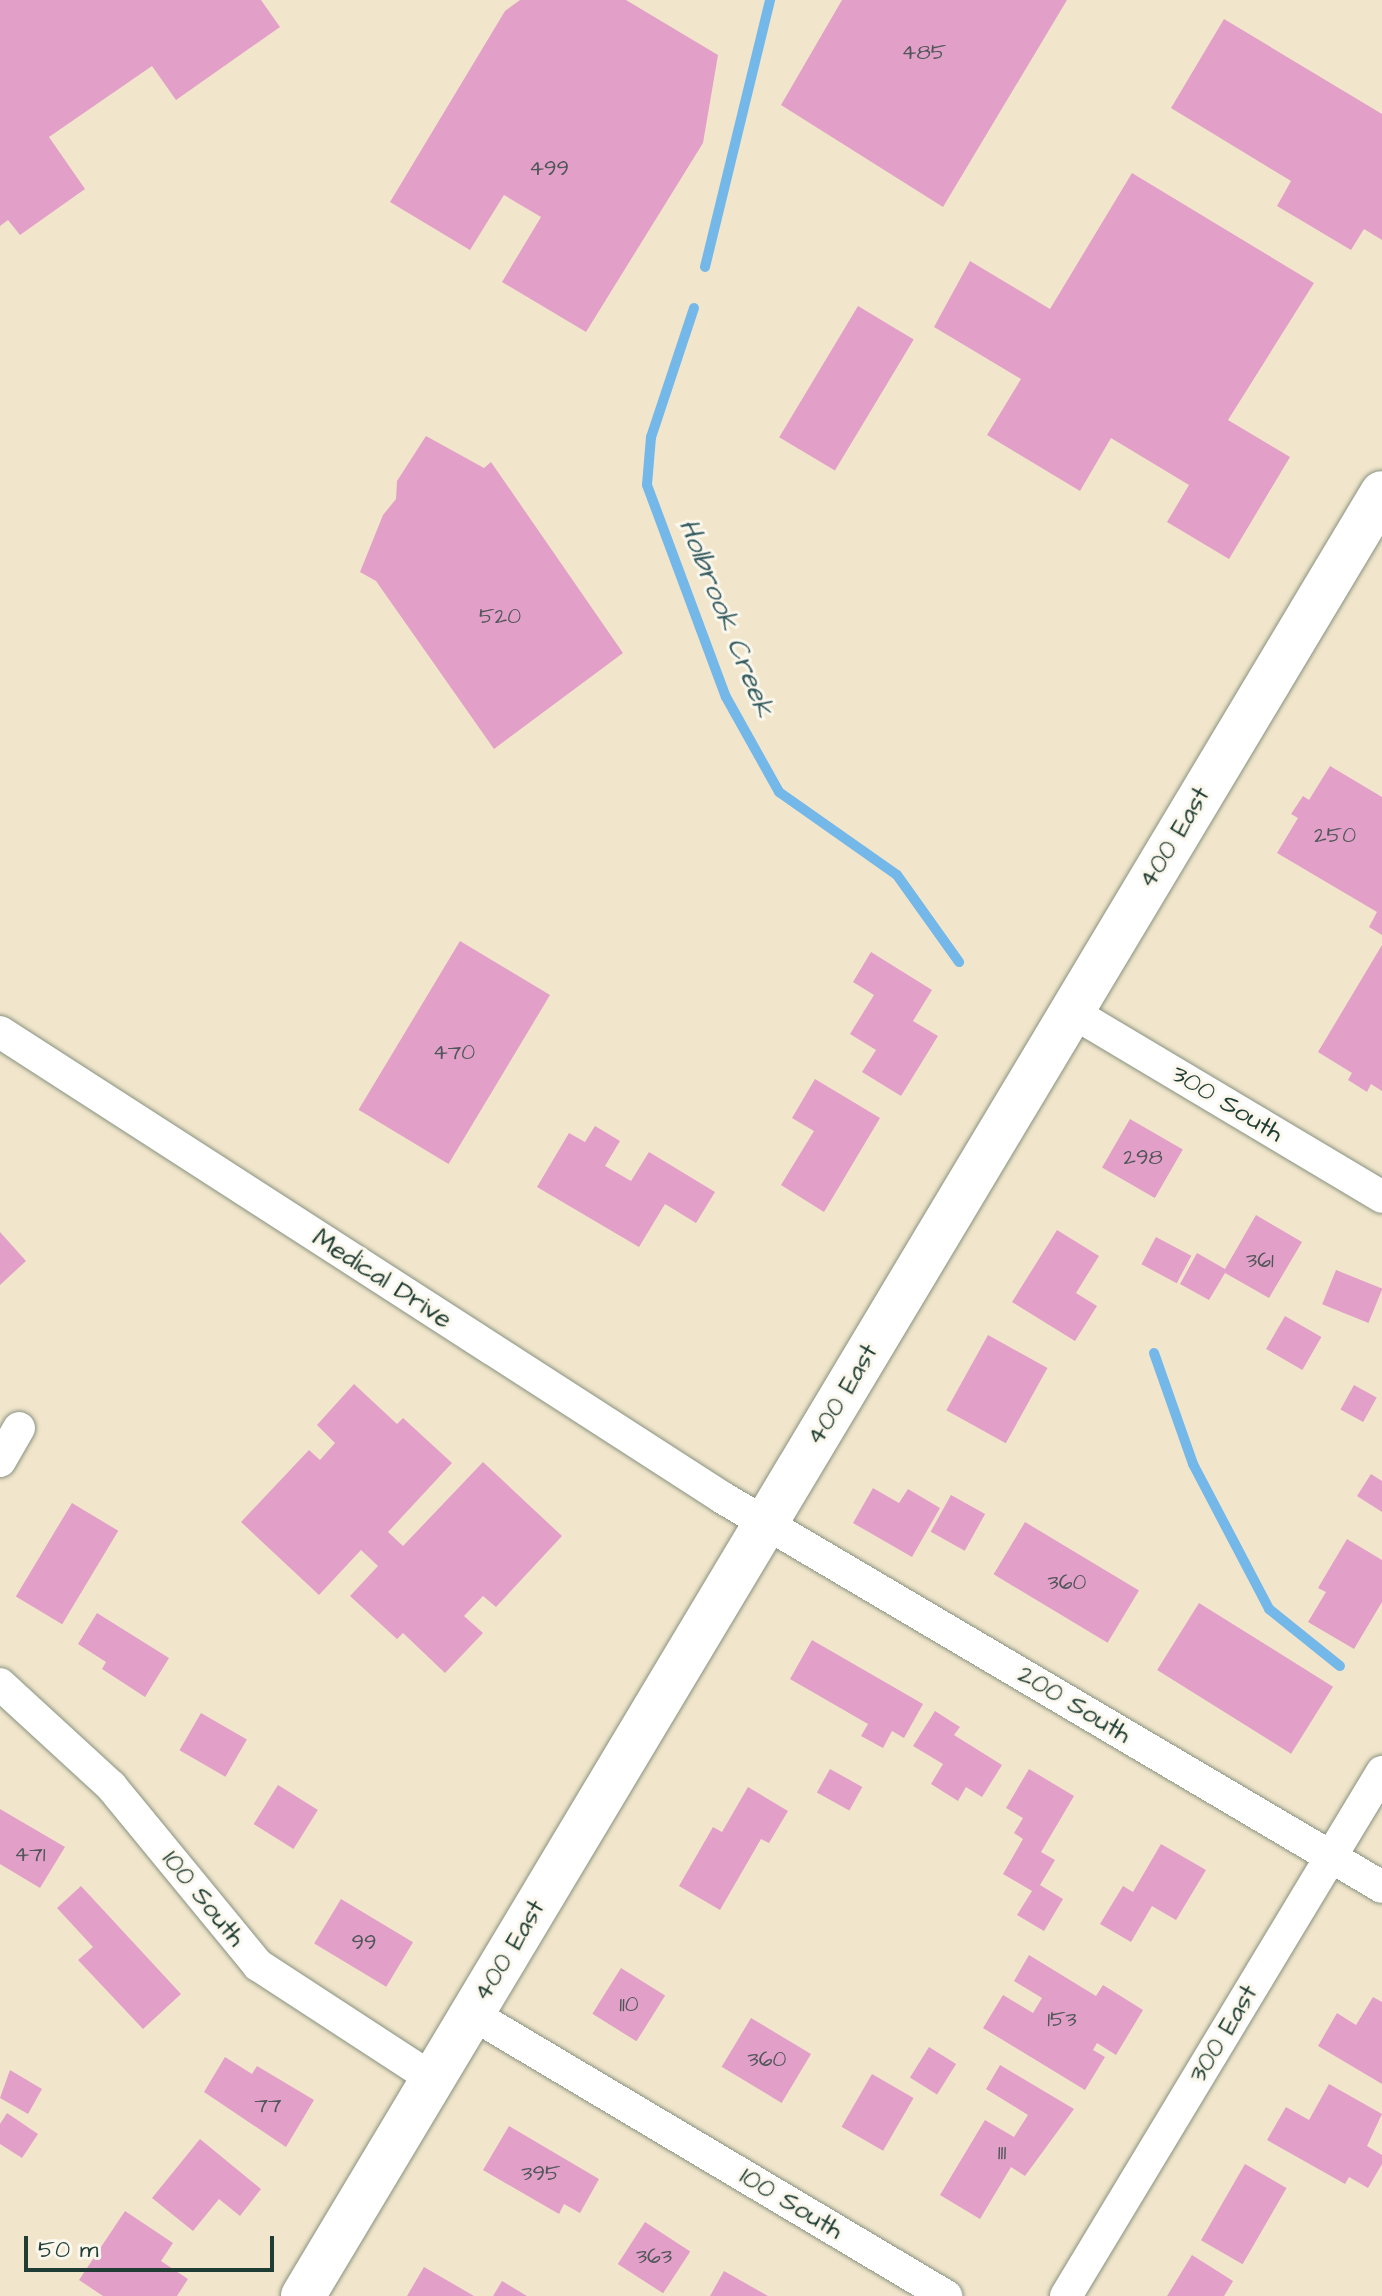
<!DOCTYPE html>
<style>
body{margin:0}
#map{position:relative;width:1382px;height:2296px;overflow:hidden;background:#f1e6cb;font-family:"Architects Daughter",sans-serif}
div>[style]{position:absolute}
.stream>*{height:10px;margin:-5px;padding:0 5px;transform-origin:5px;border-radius:5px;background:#74b7e9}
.building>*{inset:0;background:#e2a0c9;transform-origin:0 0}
.roads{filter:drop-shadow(0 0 2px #889280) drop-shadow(0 0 2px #889280)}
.minor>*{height:32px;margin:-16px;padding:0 16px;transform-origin:16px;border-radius:16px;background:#fff}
.secondary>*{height:44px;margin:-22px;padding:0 22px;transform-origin:22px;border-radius:22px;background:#fff}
span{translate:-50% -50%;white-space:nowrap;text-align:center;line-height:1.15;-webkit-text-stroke:6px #fbf7ec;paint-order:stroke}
.number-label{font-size:22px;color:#505659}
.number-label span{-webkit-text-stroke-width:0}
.street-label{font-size:26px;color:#1f3d34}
.water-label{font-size:28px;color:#345c61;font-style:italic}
.scale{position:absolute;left:24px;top:2236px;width:250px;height:36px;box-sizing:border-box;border:4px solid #1f3d34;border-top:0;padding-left:10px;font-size:24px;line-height:28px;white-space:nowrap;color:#1f3d34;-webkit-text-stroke:6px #fbf7ec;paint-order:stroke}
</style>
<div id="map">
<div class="stream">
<i style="left:705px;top:267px;width:275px;rotate:-76.3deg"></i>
<i style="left:694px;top:308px;width:136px;rotate:108.4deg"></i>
<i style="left:651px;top:437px;width:48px;rotate:94.8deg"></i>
<i style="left:647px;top:485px;width:226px;rotate:69.6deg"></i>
<i style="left:726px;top:697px;width:109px;rotate:60.8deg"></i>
<i style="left:779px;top:792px;width:144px;rotate:35.1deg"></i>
<i style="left:897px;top:875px;width:107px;rotate:54.5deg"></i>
<i style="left:1154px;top:1353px;width:118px;rotate:70.6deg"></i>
<i style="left:1193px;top:1464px;width:164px;rotate:62.3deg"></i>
<i style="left:1269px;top:1609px;width:91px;rotate:38.8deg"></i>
</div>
<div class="building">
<i style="clip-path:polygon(0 0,261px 0,280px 27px,176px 100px,152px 66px,49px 137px,85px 189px,20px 235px,8px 220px,0 226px)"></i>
<i style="clip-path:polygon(520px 0,626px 0,718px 55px,703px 143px,586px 332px,502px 282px,541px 217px,504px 195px,470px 250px,390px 202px,505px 11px)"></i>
<i style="clip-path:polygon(842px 0,1067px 0,943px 207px,781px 105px)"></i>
<i style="clip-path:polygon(1224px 19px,1382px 114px,1382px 240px,1364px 229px,1351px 250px,1277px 206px,1291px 181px,1171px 108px)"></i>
<i style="clip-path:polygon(1132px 173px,1314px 283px,1228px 420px,1290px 457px,1229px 559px,1167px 522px,1189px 485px,1111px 438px,1080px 491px,987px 435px,1021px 379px,934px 327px,970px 261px,1050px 309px)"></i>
<i style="left:858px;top:306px;width:65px;height:153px;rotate:31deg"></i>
<i style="clip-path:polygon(426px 436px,484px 468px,491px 462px,623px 653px,494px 749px,376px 581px,360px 572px,383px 515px,396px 499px,397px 481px)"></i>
<i style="clip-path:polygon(1330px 766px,1382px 797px,1382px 935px,1369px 927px,1377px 912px,1277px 853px,1298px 818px,1291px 814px,1303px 796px,1309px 800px)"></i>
<i style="left:460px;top:941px;width:105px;height:197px;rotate:31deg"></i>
<i style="clip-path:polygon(1382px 945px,1382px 1091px,1371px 1084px,1367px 1092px,1348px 1080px,1352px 1073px,1318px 1052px)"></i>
<i style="clip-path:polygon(871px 952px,932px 990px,913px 1021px,938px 1036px,901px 1096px,862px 1072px,876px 1050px,850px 1034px,874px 995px,853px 982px)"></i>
<i style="clip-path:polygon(815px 1079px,880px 1118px,824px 1212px,781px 1185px,814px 1131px,792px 1118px)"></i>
<i style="left:1130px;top:1119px;width:61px;height:56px;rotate:30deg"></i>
<i style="clip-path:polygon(595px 1126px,620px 1141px,605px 1166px,631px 1181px,649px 1152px,715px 1192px,696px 1223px,665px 1204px,639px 1247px,537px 1187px,569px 1133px,585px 1142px)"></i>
<i style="clip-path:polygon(1256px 1215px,1302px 1242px,1269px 1298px,1225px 1273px,1209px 1300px,1180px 1284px,1197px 1253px,1225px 1269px)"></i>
<i style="clip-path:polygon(1057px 1230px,1099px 1256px,1076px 1293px,1097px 1306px,1075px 1341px,1012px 1302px)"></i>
<i style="clip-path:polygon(0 1232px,26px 1261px,0 1285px)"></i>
<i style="left:1156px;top:1237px;width:40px;height:31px;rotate:28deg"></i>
<i style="left:1336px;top:1270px;width:50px;height:37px;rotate:22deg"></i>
<i style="left:1285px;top:1316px;width:42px;height:38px;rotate:30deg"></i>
<i style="left:988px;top:1335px;width:68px;height:86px;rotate:29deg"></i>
<i style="clip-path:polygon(354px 1384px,397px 1424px,403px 1418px,452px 1463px,388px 1532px,403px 1546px,483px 1462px,562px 1536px,496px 1607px,483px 1596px,464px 1616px,483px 1633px,445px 1673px,403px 1633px,397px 1639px,350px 1596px,378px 1566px,361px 1550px,319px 1595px,241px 1522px,309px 1450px,320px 1460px,335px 1443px,317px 1425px)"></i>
<i style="left:1354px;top:1385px;width:26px;height:28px;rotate:29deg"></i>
<i style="clip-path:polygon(1371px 1474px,1382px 1481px,1382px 1512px,1357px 1496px)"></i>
<i style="clip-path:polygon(873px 1488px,899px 1503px,908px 1489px,940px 1508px,912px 1557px,853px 1523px)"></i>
<i style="left:951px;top:1495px;width:39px;height:42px;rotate:29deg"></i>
<i style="left:72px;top:1503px;width:54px;height:109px;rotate:31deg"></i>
<i style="left:1025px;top:1522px;width:133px;height:61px;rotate:31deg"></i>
<i style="clip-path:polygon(1347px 1539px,1382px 1560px,1382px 1602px,1354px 1649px,1308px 1622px,1326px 1592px,1318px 1588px)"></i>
<i style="left:1199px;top:1603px;width:158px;height:79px;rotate:32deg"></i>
<i style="clip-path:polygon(97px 1613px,169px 1658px,145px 1697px,102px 1669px,106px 1662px,78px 1644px)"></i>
<i style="clip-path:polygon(812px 1640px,923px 1704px,904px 1738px,892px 1731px,883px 1748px,861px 1736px,868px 1724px,790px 1679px)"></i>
<i style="clip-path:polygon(935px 1711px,960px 1727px,954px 1735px,1002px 1765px,982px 1797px,966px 1787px,958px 1801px,931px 1784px,943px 1764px,913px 1746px)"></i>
<i style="left:201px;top:1713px;width:53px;height:43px;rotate:30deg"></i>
<i style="left:830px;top:1769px;width:37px;height:27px;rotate:29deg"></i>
<i style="clip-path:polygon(1029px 1769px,1074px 1796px,1041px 1852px,1055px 1860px,1040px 1885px,1063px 1899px,1044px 1931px,1017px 1915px,1032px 1891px,1003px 1874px,1023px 1839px,1014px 1833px,1023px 1818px,1006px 1808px)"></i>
<i style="left:278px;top:1785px;width:47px;height:46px;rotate:32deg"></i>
<i style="clip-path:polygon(748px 1787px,788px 1811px,769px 1843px,761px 1839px,720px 1910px,679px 1886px,713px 1827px,722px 1832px)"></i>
<i style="clip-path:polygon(0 1809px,65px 1847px,40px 1888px,0 1864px)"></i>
<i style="clip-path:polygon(1161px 1844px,1206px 1870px,1176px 1920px,1152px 1906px,1131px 1942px,1100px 1924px,1123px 1886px,1133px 1892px)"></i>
<i style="clip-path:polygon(81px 1886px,181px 1994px,143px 2029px,78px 1960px,93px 1947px,57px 1908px)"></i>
<i style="left:341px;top:1899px;width:84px;height:52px;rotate:31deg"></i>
<i style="clip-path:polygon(1029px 1955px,1096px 1996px,1103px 1985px,1143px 2010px,1116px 2055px,1097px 2043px,1093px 2050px,1105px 2057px,1085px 2090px,983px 2028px,1003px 1995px,1033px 2013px,1042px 1998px,1014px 1981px)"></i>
<i style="left:621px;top:1968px;width:52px;height:54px;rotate:32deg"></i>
<i style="clip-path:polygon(1373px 1997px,1382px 2002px,1382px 2084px,1318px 2046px,1337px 2013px,1356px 2025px)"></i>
<i style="left:751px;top:2018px;width:70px;height:57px;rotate:31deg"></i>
<i style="left:929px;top:2047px;width:32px;height:36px;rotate:32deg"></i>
<i style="clip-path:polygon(225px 2057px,252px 2074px,257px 2066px,314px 2100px,286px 2147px,204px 2092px)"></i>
<i style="clip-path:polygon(1000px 2065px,1074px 2109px,1025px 2176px,1011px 2167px,980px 2219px,940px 2195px,985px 2120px,1014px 2137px,1028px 2115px,986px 2089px)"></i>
<i style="clip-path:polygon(10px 2070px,42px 2089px,28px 2114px,0 2098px)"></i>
<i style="left:872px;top:2074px;width:48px;height:61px;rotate:30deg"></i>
<i style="clip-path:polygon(1329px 2084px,1382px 2114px,1367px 2146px,1382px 2155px,1382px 2164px,1368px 2188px,1349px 2177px,1345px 2184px,1267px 2140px,1286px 2107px,1309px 2120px)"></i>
<i style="clip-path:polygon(7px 2113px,38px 2134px,22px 2158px,0 2144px,0 2124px)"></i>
<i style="clip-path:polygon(509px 2126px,599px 2179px,580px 2213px,564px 2204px,559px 2214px,483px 2170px)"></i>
<i style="clip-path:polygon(200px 2139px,261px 2189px,240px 2216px,219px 2199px,193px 2231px,152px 2198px)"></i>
<i style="left:1245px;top:2164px;width:48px;height:88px;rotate:30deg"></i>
<i style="clip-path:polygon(125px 2211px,173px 2243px,161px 2261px,188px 2279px,177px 2296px,103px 2296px,79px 2280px)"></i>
<i style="left:645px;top:2222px;width:54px;height:50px;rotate:33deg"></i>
<i style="clip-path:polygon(1192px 2255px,1233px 2281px,1224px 2296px,1167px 2296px)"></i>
<i style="clip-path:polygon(424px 2267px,474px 2296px,407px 2296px)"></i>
<i style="clip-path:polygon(724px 2271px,768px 2296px,710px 2296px)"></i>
<i style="clip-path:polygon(502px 2281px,527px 2296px,493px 2296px)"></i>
</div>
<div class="roads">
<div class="minor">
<i style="left:1072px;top:1012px;width:361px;rotate:30.8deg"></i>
<i style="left:0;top:1032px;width:860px;rotate:32.8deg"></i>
<i style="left:723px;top:1498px;width:765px;rotate:30.55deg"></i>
<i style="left:0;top:1461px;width:38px;rotate:-60deg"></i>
<i style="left:0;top:1684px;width:151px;rotate:42.6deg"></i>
<i style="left:111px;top:1786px;width:232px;rotate:50.6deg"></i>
<i style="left:258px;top:1965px;width:209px;rotate:33.1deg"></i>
<i style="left:472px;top:2014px;width:552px;rotate:30.75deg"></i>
<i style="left:1066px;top:2296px;width:612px;rotate:-58.91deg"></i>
</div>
<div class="secondary">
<i style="left:303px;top:2296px;width:2101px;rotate:-59.1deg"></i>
</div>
</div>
<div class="number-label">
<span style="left:924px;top:53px">485</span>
<span style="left:549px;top:169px">499</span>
<span style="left:500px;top:617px">520</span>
<span style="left:1335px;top:836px">250</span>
<span style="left:454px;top:1053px">470</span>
<span style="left:1143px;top:1158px">298</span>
<span style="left:1260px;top:1261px">361</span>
<span style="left:1067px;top:1583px">360</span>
<span style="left:30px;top:1855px">471</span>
<span style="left:364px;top:1943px">99</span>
<span style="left:629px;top:2005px">110</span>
<span style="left:1062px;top:2020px">153</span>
<span style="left:767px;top:2060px">360</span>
<span style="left:268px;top:2106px">77</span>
<span style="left:1002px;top:2153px">111</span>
<span style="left:541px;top:2174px">395</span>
<span style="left:654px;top:2257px">363</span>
</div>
<div class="street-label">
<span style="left:1175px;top:838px;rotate:-59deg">400 East</span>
<span style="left:1227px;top:1104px;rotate:31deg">300 South</span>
<span style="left:382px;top:1279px;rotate:33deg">Medical Drive</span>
<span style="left:843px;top:1395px;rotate:-59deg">400 East</span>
<span style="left:1074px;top:1705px;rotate:31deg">200 South</span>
<span style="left:203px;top:1899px;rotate:51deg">100 South</span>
<span style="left:510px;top:1951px;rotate:-59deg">400 East</span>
<span style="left:1224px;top:2034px;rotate:-59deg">300 East</span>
<span style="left:791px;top:2204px;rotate:31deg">100 South</span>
</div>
<div class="water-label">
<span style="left:726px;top:618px;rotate:68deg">Holbrook Creek</span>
</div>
<div class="scale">50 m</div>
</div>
